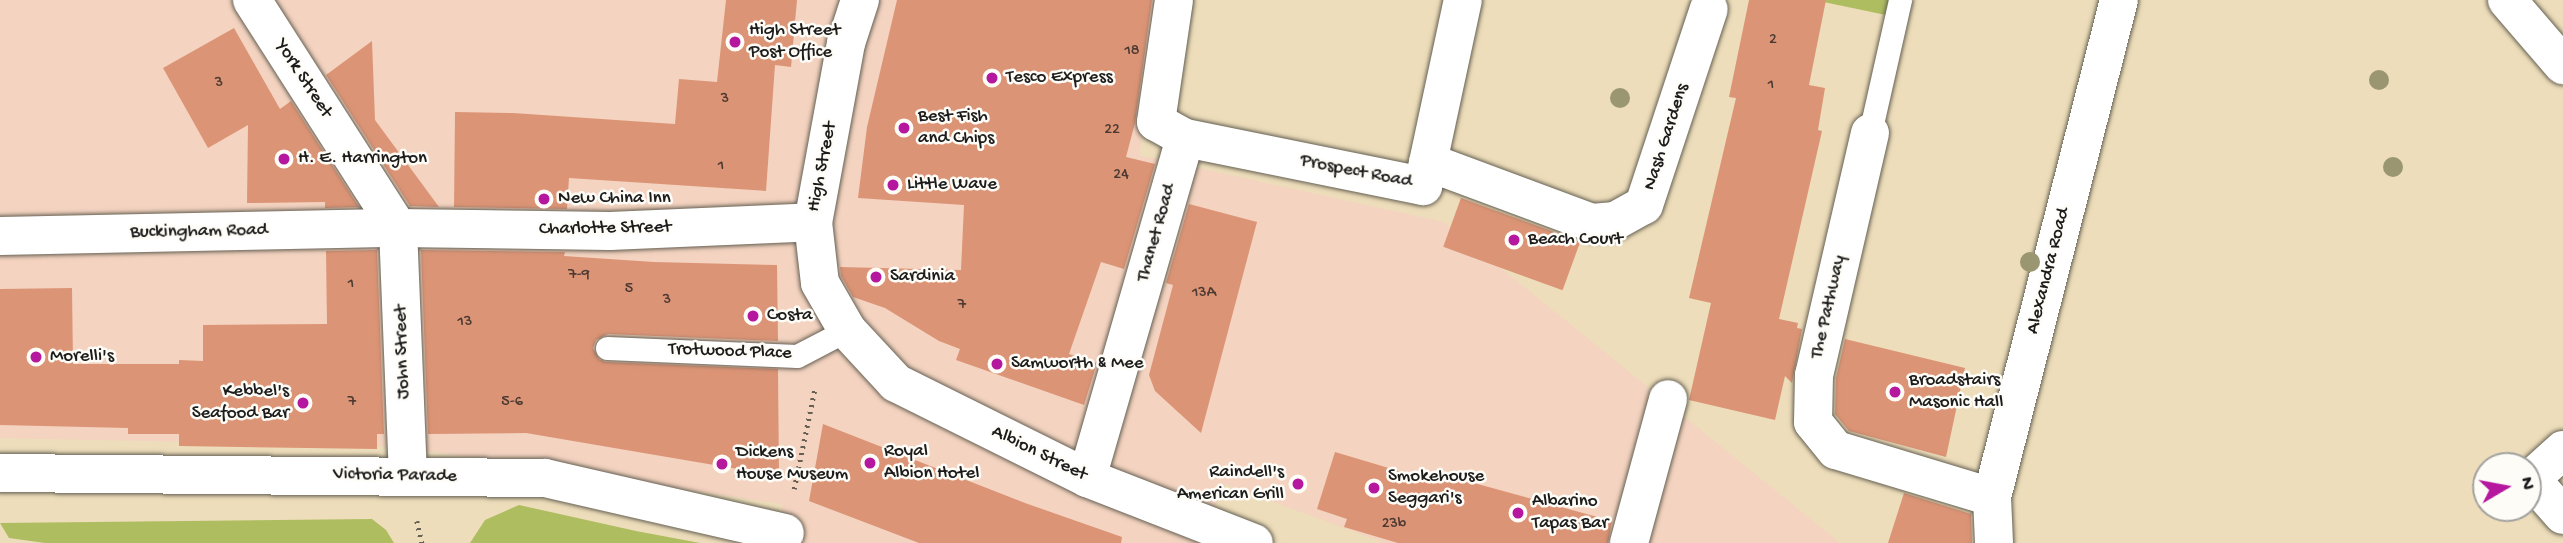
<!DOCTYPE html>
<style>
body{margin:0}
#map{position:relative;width:2563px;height:543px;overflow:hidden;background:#edddba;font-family:"Gochi Hand",sans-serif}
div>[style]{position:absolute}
.built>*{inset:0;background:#f4d3c0}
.green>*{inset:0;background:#aebd60}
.building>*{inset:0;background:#dc9476;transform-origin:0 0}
.path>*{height:4.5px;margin-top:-2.25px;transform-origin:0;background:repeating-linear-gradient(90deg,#656053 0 2px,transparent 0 7px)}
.roads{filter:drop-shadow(0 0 2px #656053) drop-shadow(0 0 2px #656053)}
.lane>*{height:23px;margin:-11.5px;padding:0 11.5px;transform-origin:11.5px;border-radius:11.5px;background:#fff}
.street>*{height:38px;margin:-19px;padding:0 19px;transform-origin:19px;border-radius:19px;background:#fff}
.secondary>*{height:38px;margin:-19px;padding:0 19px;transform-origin:19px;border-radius:19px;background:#fff}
.trees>*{width:20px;height:20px;margin:-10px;border-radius:50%;background:#9a9672}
.dots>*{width:19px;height:19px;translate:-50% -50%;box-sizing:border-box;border:4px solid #fdfcf7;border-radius:50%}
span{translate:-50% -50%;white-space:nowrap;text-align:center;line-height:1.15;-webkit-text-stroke:5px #fdfcf7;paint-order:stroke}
.number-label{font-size:16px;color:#4c3a32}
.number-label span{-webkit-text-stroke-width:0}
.poi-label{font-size:19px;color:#1c1c1c}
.left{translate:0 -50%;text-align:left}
.right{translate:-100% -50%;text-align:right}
.street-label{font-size:19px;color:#1c1c1c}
.north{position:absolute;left:2472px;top:452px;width:70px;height:70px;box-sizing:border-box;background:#fdfcf7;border:2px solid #a3a29f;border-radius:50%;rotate:80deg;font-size:19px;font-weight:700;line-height:28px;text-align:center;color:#1c1c1c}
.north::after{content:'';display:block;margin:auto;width:24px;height:32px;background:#b5179e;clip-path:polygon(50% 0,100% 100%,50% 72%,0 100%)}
</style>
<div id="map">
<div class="built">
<i style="clip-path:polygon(0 0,1168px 0,1139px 155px,1444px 222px,1840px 543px,1385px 543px,1225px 484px,1199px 543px,780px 543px,782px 504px,393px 446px,0 438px)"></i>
</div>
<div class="green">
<i style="clip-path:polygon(1814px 0,1889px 0,1886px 15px)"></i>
<i style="clip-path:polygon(519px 505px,636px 531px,700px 543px,470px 543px,485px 520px)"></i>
<i style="clip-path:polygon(372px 519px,386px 530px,394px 543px,45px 543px,9px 538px,0 523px)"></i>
</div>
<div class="building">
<i style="clip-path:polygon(726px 0,797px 0,791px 67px,775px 65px,766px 191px,569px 178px,567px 209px,454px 207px,455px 112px,513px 113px,675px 124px,679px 79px,717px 82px)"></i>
<i style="clip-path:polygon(897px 0,1152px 0,1135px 123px,1126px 157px,1155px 164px,1124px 269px,1101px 262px,1069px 354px,1097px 363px,1084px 405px,956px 360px,960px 349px,939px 341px,885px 308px,853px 297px,841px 276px,840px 267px,961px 270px,964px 205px,858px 198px,867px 127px)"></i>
<i style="clip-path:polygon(1749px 0,1826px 0,1809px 85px,1825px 88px,1818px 130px,1822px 131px,1779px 319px,1798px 323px,1797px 328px,1802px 329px,1792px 383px,1785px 376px,1775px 420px,1689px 400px,1711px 303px,1689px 298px,1736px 98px,1729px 97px)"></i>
<i style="clip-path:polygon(234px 28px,280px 109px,291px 101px,359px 207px,325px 208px,325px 202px,247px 203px,248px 125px,208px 148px,163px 68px)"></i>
<i style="clip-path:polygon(372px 41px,375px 120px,439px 207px,410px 206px,326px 75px)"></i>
<i style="left:1461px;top:198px;width:127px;height:52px;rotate:20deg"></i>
<i style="clip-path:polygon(1189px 204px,1257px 222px,1201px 433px,1155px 391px,1149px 375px,1173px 285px,1166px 283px)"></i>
<i style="clip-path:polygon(377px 250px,384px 434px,377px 434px,377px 449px,179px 446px,179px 434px,128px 434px,128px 428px,0 425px,0 289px,72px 288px,73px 364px,179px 364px,179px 360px,203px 361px,203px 325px,327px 324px,326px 251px)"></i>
<i style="clip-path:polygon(421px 250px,565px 252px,564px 256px,654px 262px,777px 265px,778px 341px,608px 334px,596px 340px,593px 348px,599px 359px,606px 362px,778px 369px,779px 476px,526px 433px,428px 434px)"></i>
<i style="clip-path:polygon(1845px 339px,1965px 368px,1946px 457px,1849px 431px,1835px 414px,1836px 378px)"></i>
<i style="clip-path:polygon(823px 424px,1025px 503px,1122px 537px,1121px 543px,919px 543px,809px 501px)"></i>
<i style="clip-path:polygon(1335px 452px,1439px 483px,1441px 474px,1612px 521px,1608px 543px,1398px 543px,1344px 527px,1347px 519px,1317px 509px)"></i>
<i style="clip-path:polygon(1904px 493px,1971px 514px,1972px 543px,1888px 543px)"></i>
</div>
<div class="path">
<i style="left:794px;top:489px;width:103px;rotate:-78.3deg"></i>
<i style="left:417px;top:521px;width:23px;rotate:77deg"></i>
</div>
<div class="roads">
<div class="lane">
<i style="left:1870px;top:133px;width:136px;rotate:-77.3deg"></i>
<i style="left:607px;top:348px;width:190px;rotate:2.4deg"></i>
<i style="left:797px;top:356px;width:56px;rotate:-27.5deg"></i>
</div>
<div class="street">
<i style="left:252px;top:0;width:271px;rotate:57.4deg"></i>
<i style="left:2507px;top:0;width:86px;rotate:49.3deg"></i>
<i style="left:1870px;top:133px;width:248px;rotate:103deg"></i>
<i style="left:1814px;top:375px;width:47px;rotate:91.2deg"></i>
<i style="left:1813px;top:422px;width:36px;rotate:51deg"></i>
<i style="left:1836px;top:450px;width:163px;rotate:16.8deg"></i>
<i style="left:1185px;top:138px;width:243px;rotate:11.4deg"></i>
<i style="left:1423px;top:186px;width:190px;rotate:-77.9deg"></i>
<i style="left:1428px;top:162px;width:175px;rotate:20.4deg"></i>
<i style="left:1592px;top:223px;width:23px;rotate:-5deg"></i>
<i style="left:1615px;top:221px;width:33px;rotate:-29deg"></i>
<i style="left:1644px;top:205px;width:206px;rotate:-71.7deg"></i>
<i style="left:398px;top:228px;width:247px;rotate:87.7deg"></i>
<i style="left:0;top:236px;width:398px;rotate:-1.2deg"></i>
<i style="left:398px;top:228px;width:212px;rotate:0.8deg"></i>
<i style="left:610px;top:231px;width:203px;rotate:-2.5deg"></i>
<i style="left:2563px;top:450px;width:43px;rotate:137.8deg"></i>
<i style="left:2531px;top:479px;width:48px;rotate:48.4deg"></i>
<i style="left:0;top:473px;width:545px;rotate:0.53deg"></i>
<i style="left:545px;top:478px;width:246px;rotate:12.9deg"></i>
<i style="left:1087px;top:478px;width:354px;rotate:-73.9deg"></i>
<i style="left:1185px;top:138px;width:33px;rotate:-151deg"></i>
<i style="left:1156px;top:122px;width:123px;rotate:-81.6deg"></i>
<i style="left:1629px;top:543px;width:149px;rotate:-74.8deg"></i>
<i style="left:1994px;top:543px;width:46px;rotate:-92.5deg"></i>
<i style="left:1992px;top:497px;width:513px;rotate:-75.67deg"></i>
</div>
<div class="secondary">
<i style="left:860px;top:0;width:45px;rotate:108deg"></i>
<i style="left:846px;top:43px;width:182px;rotate:100.4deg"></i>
<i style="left:813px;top:222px;width:61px;rotate:83.5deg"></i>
<i style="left:820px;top:283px;width:54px;rotate:60.1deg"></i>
<i style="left:847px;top:330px;width:72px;rotate:47.2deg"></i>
<i style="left:896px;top:383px;width:213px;rotate:26.4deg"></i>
<i style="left:1087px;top:478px;width:179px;rotate:21.3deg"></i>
</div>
</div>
<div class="trees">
<i style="left:2379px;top:80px"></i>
<i style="left:1620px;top:98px"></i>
<i style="left:2393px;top:167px"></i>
<i style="left:2030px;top:262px"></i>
</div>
<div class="dots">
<i style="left:735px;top:42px;background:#b5179e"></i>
<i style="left:992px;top:78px;background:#b5179e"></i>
<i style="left:904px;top:128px;background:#b5179e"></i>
<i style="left:284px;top:159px;background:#b5179e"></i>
<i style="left:893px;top:185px;background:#b5179e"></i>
<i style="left:544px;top:199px;background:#b5179e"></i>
<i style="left:1514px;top:240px;background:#b5179e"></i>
<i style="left:876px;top:277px;background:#b5179e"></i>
<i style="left:753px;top:316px;background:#b5179e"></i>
<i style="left:36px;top:357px;background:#b5179e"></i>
<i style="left:997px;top:364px;background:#b5179e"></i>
<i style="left:1895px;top:392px;background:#b5179e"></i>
<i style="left:303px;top:403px;background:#b5179e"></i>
<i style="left:870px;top:463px;background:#b5179e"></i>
<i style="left:722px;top:464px;background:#b5179e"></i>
<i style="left:1298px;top:484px;background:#b5179e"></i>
<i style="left:1374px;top:488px;background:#b5179e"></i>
<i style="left:1518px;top:513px;background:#b5179e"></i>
</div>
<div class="number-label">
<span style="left:1773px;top:41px">2</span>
<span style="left:1132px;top:52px">18</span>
<span style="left:219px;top:84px">3</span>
<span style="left:1771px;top:86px">1</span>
<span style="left:725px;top:100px">3</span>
<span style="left:1112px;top:131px">22</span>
<span style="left:721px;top:167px">1</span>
<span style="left:1121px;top:176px">24</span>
<span style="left:579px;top:276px">7-9</span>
<span style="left:351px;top:285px">1</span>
<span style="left:629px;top:290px">5</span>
<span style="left:1204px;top:294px">13A</span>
<span style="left:667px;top:301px">3</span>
<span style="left:962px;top:306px">7</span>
<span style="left:465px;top:323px">13</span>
<span style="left:352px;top:403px">7</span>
<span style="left:512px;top:403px">5-6</span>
<span style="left:1394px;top:525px">23b</span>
</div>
<div class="poi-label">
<span class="left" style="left:749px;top:42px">High Street<br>Post Office</span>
<span class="left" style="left:1006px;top:78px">Tesco Express</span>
<span class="left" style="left:918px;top:128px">Best Fish<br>and Chips</span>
<span class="left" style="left:298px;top:159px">H. E. Harrington</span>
<span class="left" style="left:907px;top:185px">Little Wave</span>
<span class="left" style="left:558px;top:199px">New China Inn</span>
<span class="left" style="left:1528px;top:240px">Beach Court</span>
<span class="left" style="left:890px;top:277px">Sardinia</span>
<span class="left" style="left:767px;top:316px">Costa</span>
<span class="left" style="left:50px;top:357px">Morelli's</span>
<span class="left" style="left:1011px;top:364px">Samworth &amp; Mee</span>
<span class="left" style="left:1909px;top:392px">Broadstairs<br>Masonic Hall</span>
<span class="right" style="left:289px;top:403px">Kebbel's<br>Seafood Bar</span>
<span class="left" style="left:884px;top:463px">Royal<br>Albion Hotel</span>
<span class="left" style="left:736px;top:464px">Dickens<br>House Museum</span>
<span class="right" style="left:1284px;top:484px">Raindell's<br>American Grill</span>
<span class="left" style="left:1388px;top:488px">Smokehouse<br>Seggari's</span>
<span class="left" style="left:1532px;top:513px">Albarino<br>Tapas Bar</span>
</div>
<div class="street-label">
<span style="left:303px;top:79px;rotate:57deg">York Street</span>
<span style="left:1667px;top:137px;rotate:-72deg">Nash Gardens</span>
<span style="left:823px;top:167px;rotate:-79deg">High Street</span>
<span style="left:1356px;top:172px;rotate:11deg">Prospect Road</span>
<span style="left:605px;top:229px;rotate:-1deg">Charlotte Street</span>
<span style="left:199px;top:232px;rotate:-1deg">Buckingham Road</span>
<span style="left:1157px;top:233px;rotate:-74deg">Thanet Road</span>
<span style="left:2049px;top:271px;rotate:-76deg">Alexandra Road</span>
<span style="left:1829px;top:307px;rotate:-77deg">The Pathway</span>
<span style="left:403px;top:352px;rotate:-92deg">John Street</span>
<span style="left:730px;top:352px;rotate:2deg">Trotwood Place</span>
<span style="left:1039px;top:454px;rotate:26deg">Albion Street</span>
<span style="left:395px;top:476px;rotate:1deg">Victoria Parade</span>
</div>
<div class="north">N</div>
</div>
